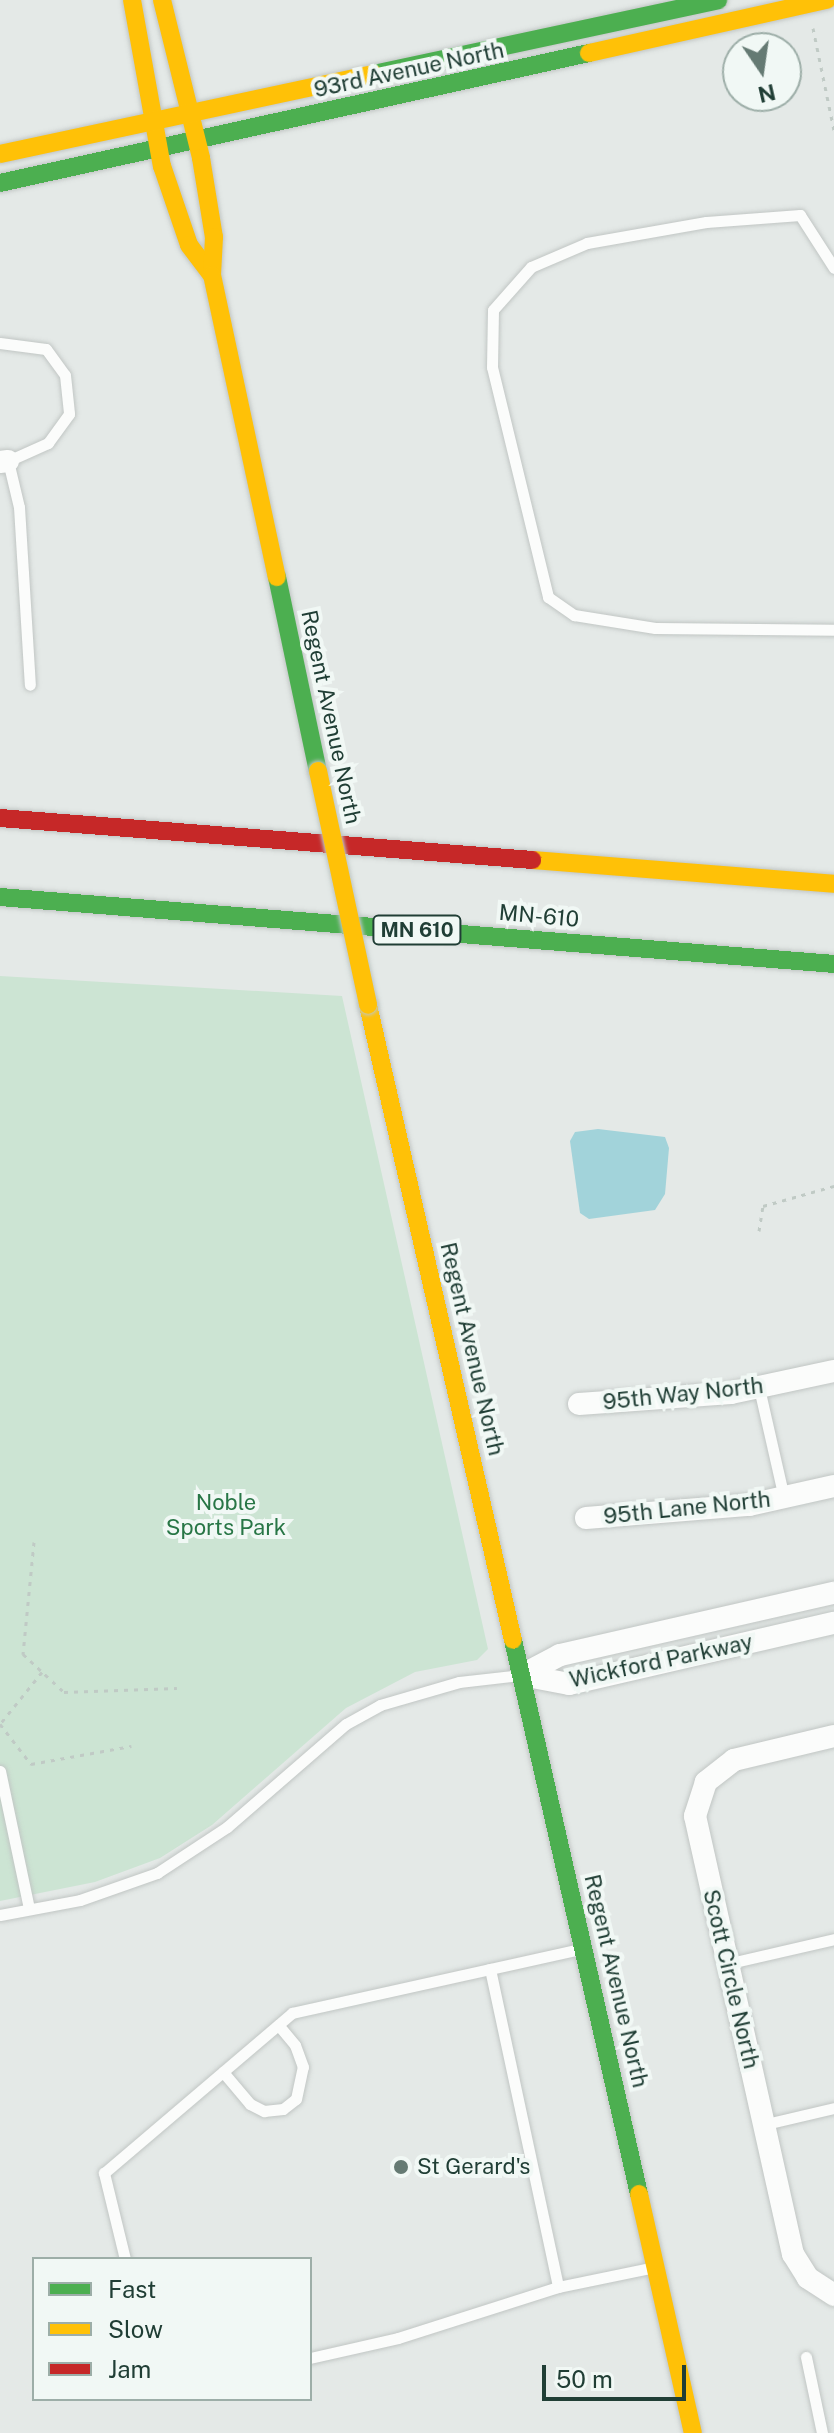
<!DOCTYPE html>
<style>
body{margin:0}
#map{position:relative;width:834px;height:2433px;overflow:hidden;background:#e4e9e7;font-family:"Public Sans",sans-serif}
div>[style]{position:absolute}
.green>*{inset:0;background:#cce4d3}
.water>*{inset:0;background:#a2d3da}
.path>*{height:3px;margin-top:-1.5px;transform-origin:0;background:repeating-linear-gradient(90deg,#c0cac5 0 4px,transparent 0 10px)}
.roads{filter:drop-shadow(0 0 2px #c1c6c4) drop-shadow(0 0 2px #c1c6c4)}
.lane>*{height:11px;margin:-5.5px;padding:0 5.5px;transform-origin:5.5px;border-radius:5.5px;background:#fbfcfb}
.street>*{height:22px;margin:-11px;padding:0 11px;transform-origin:11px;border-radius:11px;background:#fbfcfb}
.fast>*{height:18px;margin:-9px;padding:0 9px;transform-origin:9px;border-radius:9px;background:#4caf50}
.slow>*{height:18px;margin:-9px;padding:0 9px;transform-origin:9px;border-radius:9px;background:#ffc107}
.jam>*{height:18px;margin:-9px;padding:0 9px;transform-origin:9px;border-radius:9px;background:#c62828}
.bridges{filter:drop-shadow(0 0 2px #bfc7c4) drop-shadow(0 0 2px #bfc7c4)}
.slow-bridge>*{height:18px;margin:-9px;padding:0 9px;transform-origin:9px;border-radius:9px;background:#ffc107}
.dots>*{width:22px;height:22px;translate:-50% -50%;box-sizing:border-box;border:4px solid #f1f8f5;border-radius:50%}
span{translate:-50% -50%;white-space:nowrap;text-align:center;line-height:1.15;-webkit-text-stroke:8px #f1f8f5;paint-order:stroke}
.shield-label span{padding:2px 6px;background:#f1f8f5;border:2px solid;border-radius:6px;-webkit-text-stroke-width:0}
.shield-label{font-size:20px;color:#203e35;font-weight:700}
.street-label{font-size:22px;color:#203e35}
.park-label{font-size:22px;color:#287646}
.poi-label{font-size:22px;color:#203e35}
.left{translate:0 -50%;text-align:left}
.legend{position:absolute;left:32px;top:2257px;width:280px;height:144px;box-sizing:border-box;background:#f1f8f5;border:2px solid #9daea8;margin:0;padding:10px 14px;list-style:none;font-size:24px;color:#203e35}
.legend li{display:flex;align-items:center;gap:16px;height:40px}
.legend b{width:40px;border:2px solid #9daea8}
.north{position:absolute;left:722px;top:32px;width:80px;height:80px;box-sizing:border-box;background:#f1f8f5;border:2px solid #9daea8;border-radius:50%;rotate:167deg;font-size:22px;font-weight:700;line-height:32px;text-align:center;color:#203e35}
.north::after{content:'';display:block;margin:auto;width:28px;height:36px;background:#657a73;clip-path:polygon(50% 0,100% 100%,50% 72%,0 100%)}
.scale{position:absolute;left:542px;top:2365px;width:144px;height:36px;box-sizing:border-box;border:4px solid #203e35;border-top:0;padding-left:10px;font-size:24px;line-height:28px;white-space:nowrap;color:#203e35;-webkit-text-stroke:6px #f1f8f5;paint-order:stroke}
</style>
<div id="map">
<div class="green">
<i style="clip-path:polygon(0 976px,342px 996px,488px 1649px,477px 1660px,415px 1672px,346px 1708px,212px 1825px,160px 1858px,95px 1882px,0 1901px)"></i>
</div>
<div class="water">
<i style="clip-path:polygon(598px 1129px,665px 1137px,669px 1148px,665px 1194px,655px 1210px,589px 1219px,580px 1213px,570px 1141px,575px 1132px)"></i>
</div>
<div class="path">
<i style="left:813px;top:28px;width:104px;rotate:78.4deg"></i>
<i style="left:759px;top:1231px;width:25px;rotate:-81deg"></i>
<i style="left:763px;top:1206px;width:74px;rotate:-15.7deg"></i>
<i style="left:34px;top:1542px;width:113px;rotate:95.6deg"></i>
<i style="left:23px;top:1654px;width:56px;rotate:42.8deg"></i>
<i style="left:64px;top:1692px;width:113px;rotate:-2deg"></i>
<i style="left:42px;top:1672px;width:67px;rotate:128.9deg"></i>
<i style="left:0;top:1724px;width:51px;rotate:52.2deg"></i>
<i style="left:31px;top:1764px;width:102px;rotate:-10.2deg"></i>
</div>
<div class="roads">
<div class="lane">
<i style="left:834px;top:268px;width:63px;rotate:-122.7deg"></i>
<i style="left:800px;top:215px;width:94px;rotate:175.7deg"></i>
<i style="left:706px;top:222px;width:121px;rotate:170deg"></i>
<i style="left:587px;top:243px;width:61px;rotate:156.8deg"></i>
<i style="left:531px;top:267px;width:57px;rotate:131.5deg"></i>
<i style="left:493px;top:310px;width:57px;rotate:91deg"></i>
<i style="left:492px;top:367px;width:237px;rotate:76.3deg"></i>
<i style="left:548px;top:597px;width:32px;rotate:35deg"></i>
<i style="left:574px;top:615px;width:82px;rotate:9.1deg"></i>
<i style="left:655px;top:628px;width:179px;rotate:0.6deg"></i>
<i style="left:0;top:343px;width:46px;rotate:7.4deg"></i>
<i style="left:46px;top:349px;width:32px;rotate:54deg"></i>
<i style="left:65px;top:375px;width:39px;rotate:84deg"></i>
<i style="left:69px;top:414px;width:36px;rotate:126deg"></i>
<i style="left:48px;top:443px;width:44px;rotate:155.8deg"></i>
<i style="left:8px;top:461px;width:47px;rotate:76.6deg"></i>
<i style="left:19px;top:507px;width:178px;rotate:86.5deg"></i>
<i style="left:759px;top:1388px;width:113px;rotate:77.2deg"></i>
<i style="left:0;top:1771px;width:141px;rotate:78.1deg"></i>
<i style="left:0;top:1915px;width:81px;rotate:-10.6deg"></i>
<i style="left:80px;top:1900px;width:82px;rotate:-19.3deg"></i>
<i style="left:157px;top:1873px;width:84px;rotate:-33.3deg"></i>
<i style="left:227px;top:1827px;width:157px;rotate:-40.9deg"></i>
<i style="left:346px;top:1724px;width:39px;rotate:-29deg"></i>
<i style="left:380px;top:1705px;width:82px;rotate:-16.2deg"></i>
<i style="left:459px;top:1682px;width:61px;rotate:-6.5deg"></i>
<i style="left:726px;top:1964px;width:111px;rotate:-13deg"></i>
<i style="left:490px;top:1969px;width:325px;rotate:77.9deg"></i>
<i style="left:223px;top:2072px;width:42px;rotate:49.8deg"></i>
<i style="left:250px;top:2104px;width:16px;rotate:27deg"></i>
<i style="left:264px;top:2111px;width:19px;rotate:-6deg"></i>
<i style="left:283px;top:2109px;width:16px;rotate:-38deg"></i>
<i style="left:296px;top:2099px;width:33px;rotate:-78deg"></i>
<i style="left:303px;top:2067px;width:23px;rotate:-110deg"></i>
<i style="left:295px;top:2045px;width:26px;rotate:-130deg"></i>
<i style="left:766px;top:2124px;width:70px;rotate:-13.2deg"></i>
<i style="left:125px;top:2259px;width:89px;rotate:-103.7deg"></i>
<i style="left:104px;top:2173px;width:247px;rotate:-40.4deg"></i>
<i style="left:292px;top:2013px;width:296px;rotate:-12.5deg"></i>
<i style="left:806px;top:2357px;width:78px;rotate:78.1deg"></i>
<i style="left:310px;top:2358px;width:90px;rotate:-12.8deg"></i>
<i style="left:398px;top:2338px;width:168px;rotate:-17.7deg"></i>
<i style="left:558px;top:2287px;width:99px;rotate:-11.7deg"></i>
</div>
<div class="street">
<i style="left:0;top:462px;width:8px;rotate:-7deg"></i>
<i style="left:579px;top:1404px;width:152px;rotate:-4.1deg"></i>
<i style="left:731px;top:1393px;width:105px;rotate:-12.1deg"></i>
<i style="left:586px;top:1518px;width:164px;rotate:-4.6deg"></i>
<i style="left:749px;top:1505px;width:87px;rotate:-12.6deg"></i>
<i style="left:522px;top:1675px;width:43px;rotate:-27.8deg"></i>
<i style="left:560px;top:1655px;width:281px;rotate:-12.8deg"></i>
<i style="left:522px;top:1675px;width:48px;rotate:10.8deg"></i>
<i style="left:569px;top:1684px;width:272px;rotate:-13deg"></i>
<i style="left:834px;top:1736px;width:103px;rotate:166.5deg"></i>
<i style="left:734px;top:1760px;width:36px;rotate:142deg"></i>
<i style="left:706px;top:1782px;width:36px;rotate:108deg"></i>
<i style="left:695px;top:1816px;width:449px;rotate:77.4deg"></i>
<i style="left:793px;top:2254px;width:28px;rotate:58deg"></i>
<i style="left:808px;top:2278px;width:31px;rotate:33deg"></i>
</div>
<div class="fast">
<i style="left:374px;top:74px;width:352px;rotate:-12.1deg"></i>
<i style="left:0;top:183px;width:603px;rotate:-12.45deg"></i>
<i style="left:277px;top:577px;width:198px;rotate:78.1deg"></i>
<i style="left:0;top:897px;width:837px;rotate:4.59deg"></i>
<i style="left:513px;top:1640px;width:568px;rotate:77.19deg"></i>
</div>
<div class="slow">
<i style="left:132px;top:0;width:169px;rotate:79.8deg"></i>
<i style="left:162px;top:166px;width:83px;rotate:71.1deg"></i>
<i style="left:189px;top:245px;width:38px;rotate:53deg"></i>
<i style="left:162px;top:0;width:163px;rotate:76.1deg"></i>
<i style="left:201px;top:158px;width:80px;rotate:80.7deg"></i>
<i style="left:214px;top:237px;width:38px;rotate:93deg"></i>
<i style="left:212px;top:275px;width:309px;rotate:77.9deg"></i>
<i style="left:589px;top:53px;width:244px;rotate:-12.6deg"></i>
<i style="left:0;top:154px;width:382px;rotate:-12.1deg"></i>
<i style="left:532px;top:860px;width:303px;rotate:4.5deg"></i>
<i style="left:368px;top:1005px;width:651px;rotate:77.14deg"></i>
<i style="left:639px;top:2194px;width:245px;rotate:77.3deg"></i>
</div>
<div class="jam">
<i style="left:0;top:818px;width:534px;rotate:4.51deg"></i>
</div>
</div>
<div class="bridges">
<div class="slow-bridge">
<i style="left:318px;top:771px;width:239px;rotate:77.9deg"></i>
</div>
</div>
<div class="dots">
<i style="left:401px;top:2167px;background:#657a73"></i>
</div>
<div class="shield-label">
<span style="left:417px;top:930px">MN 610</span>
</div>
<div class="street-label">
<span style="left:409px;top:70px;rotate:-12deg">93rd Avenue North</span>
<span style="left:331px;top:717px;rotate:78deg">Regent Avenue North</span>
<span style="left:539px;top:916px;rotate:5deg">MN-610</span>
<span style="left:472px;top:1349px;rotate:77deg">Regent Avenue North</span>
<span style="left:683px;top:1394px;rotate:-6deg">95th Way North</span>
<span style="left:687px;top:1508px;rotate:-6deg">95th Lane North</span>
<span style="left:661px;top:1661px;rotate:-12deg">Wickford Parkway</span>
<span style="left:731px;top:1979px;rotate:77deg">Scott Circle North</span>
<span style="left:616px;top:1981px;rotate:77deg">Regent Avenue North</span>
</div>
<div class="park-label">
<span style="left:226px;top:1515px">Noble<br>Sports Park</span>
</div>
<div class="poi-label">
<span class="left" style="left:417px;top:2167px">St Gerard's</span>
</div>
<ul class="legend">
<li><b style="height:10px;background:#4caf50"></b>Fast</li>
<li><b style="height:10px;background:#ffc107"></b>Slow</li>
<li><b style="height:10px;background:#c62828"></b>Jam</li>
</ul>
<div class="north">N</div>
<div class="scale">50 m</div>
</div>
